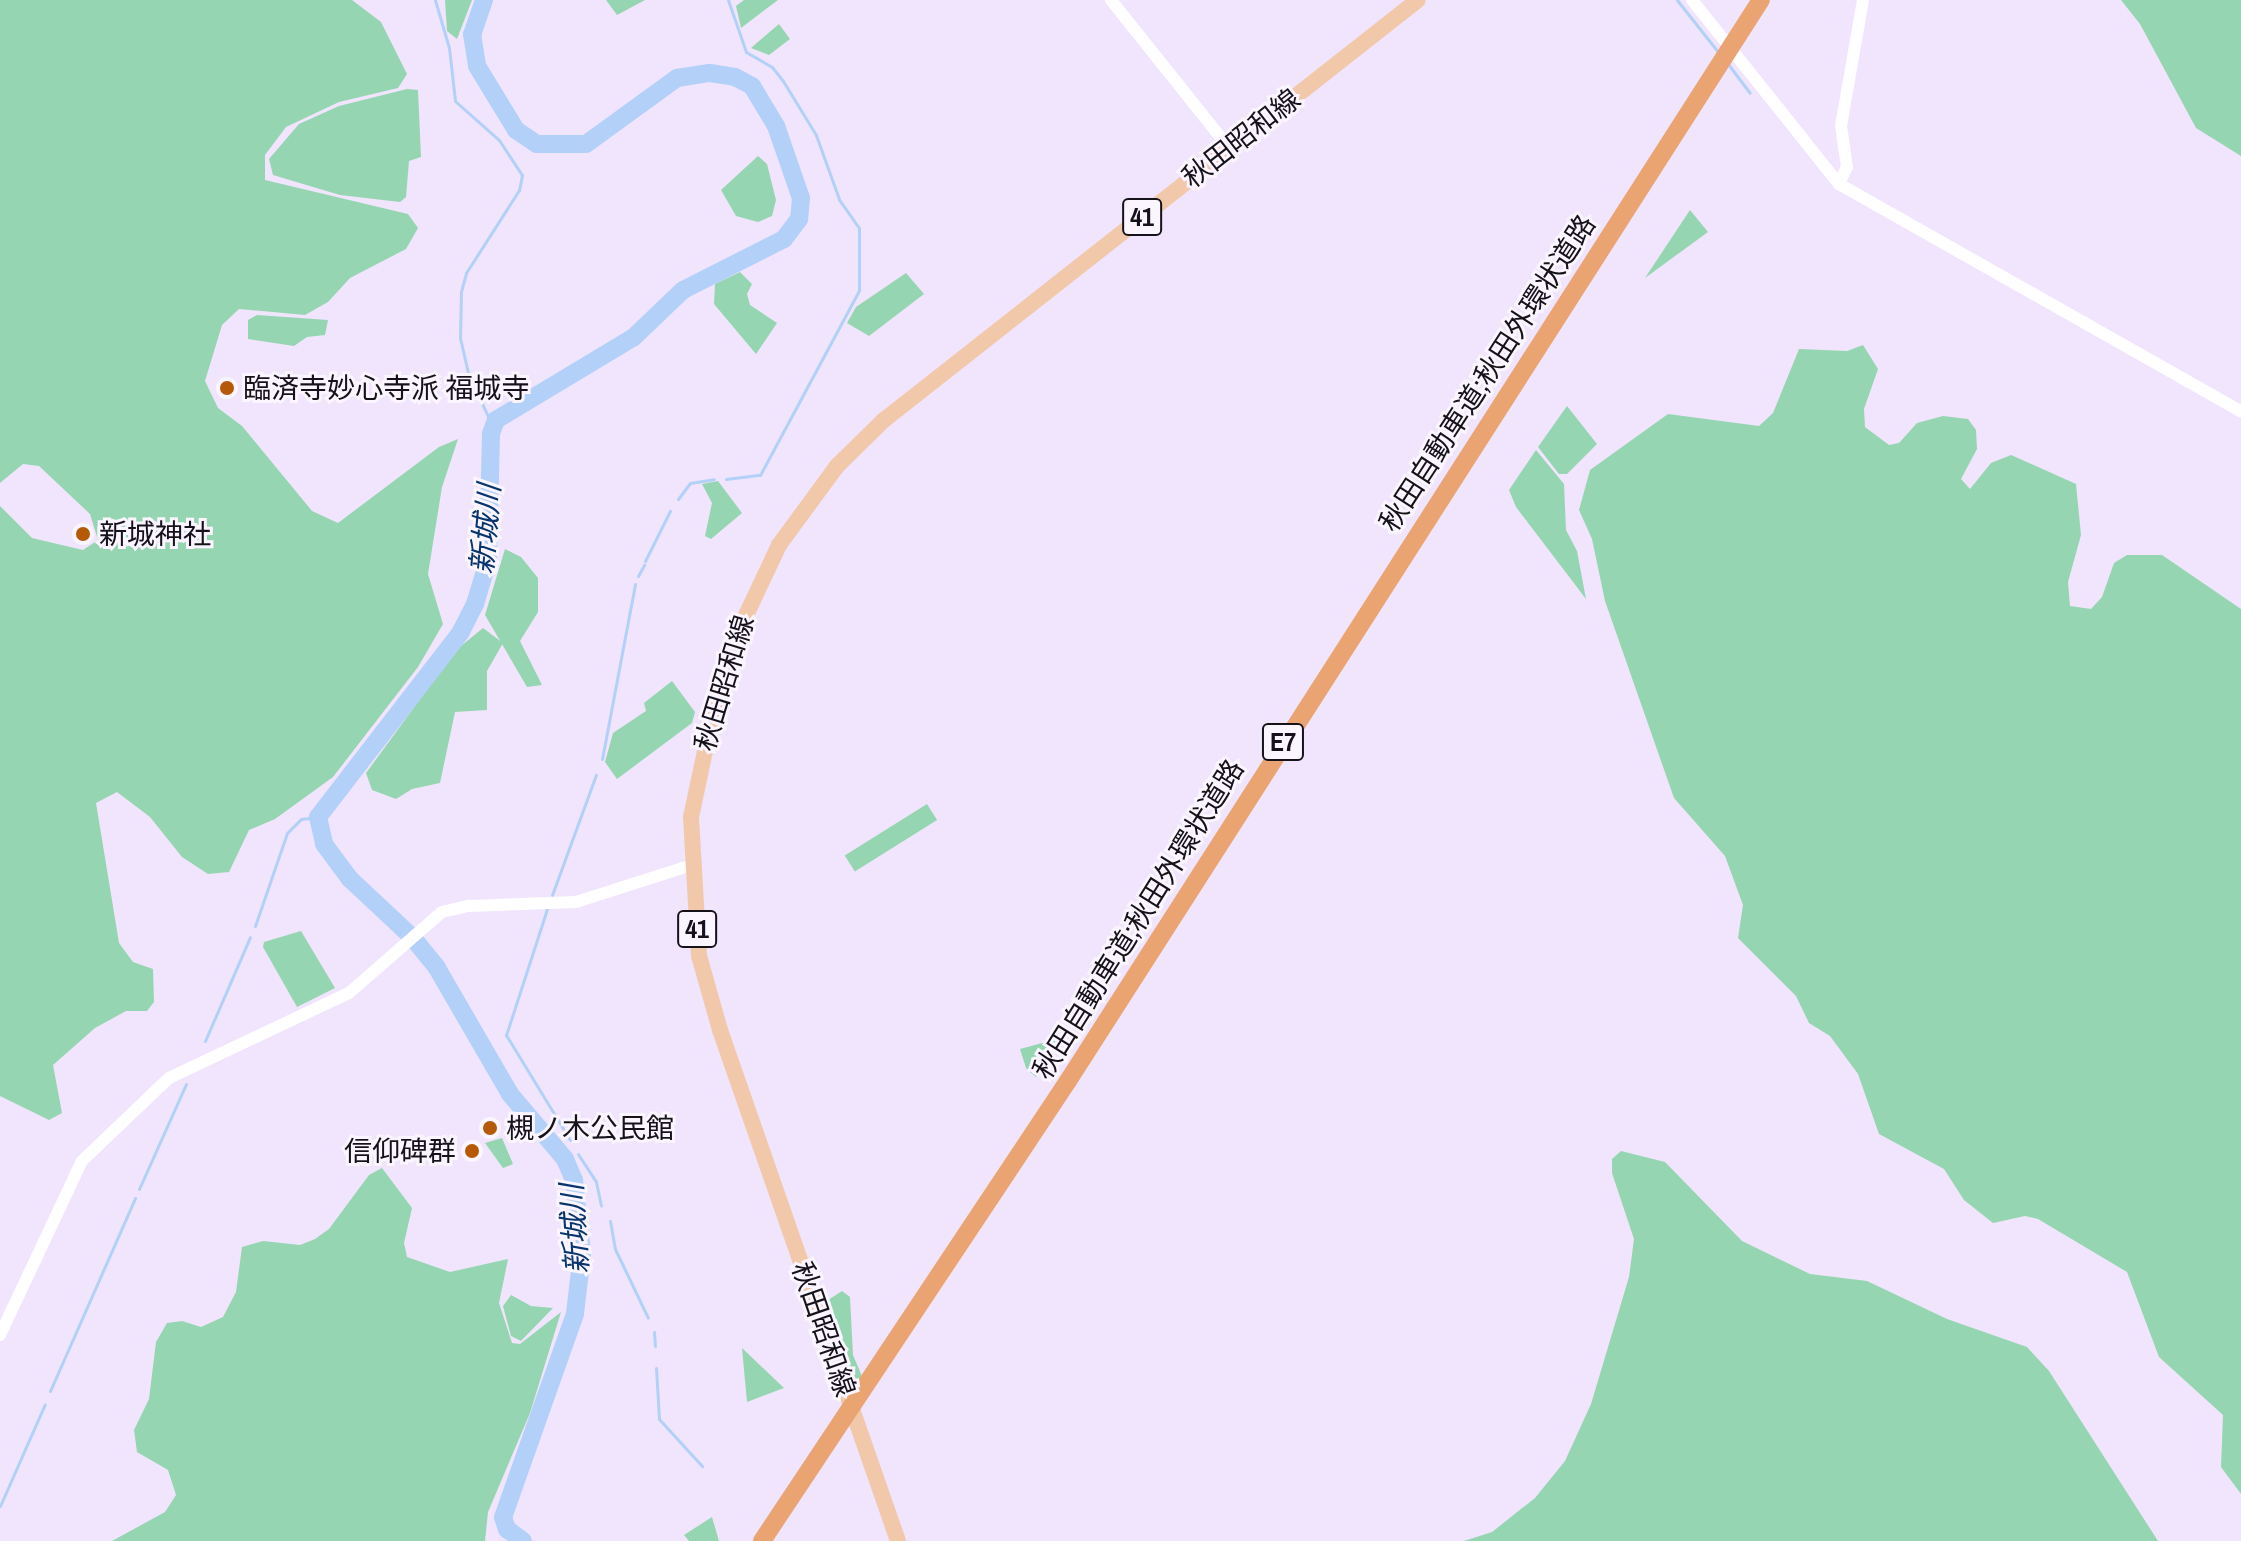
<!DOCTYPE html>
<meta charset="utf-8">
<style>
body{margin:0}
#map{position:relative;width:2241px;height:1541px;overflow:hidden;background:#f0e5fc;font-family:"Archivo Narrow","Noto Sans JP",sans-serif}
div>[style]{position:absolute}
.green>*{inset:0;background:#96d5b1;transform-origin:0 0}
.stream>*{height:3px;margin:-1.5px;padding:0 1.5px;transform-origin:1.5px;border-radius:1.5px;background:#b3d0f8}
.river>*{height:18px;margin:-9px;padding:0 9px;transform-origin:9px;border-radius:9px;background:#b3d0f8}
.minor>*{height:12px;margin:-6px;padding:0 6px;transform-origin:6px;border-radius:6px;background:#fff}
.major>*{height:16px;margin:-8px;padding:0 8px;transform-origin:8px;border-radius:8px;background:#f2c8aa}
.highway>*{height:18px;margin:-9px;padding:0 9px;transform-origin:9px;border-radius:9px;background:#e9a471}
.dots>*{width:22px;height:22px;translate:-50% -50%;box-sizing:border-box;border:4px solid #faf5ff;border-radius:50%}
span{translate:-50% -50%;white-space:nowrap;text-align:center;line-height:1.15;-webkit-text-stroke:6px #faf5ff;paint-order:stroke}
.shield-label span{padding:2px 6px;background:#faf5ff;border:2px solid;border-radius:6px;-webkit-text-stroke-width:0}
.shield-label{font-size:26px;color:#16121a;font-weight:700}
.street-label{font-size:28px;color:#16121a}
.poi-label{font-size:28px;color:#16121a}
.left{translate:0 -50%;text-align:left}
.right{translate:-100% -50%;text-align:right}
.water-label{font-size:30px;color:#08356e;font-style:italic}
</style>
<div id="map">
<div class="green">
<i style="clip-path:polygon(0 0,352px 0,381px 22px,407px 74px,398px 88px,339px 102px,286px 127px,265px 155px,265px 180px,408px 214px,418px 228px,406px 249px,350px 278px,328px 302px,305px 315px,239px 309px,222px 325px,205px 381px,218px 408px,242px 426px,312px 511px,338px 523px,439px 447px,458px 439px,442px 487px,428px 574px,443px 624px,418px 667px,333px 777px,275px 819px,249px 830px,229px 872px,208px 874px,182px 857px,150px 817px,117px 792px,96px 803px,119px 943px,133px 962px,153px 969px,154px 1002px,147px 1011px,126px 1011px,95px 1028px,53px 1065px,62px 1113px,49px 1120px,0 1096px,0 506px,32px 538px,83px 550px,98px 540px,90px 514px,39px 466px,23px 464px,0 483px)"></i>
<i style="clip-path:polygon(445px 0,472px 0,457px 39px,447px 31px)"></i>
<i style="clip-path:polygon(606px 0,645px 0,617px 15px)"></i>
<i style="clip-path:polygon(744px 0,778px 0,741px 28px,736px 6px)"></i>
<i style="clip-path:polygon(2121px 0,2241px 0,2241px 156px,2196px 128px,2140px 24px)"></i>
<i style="clip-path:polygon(779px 24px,790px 39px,769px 55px,751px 48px)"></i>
<i style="clip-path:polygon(407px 89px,418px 90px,421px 157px,409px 161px,406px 197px,400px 202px,340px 195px,273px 175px,269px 159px,299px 124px,339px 106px)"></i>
<i style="clip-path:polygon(758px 156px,767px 164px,776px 200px,772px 216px,758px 222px,736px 216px,721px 190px)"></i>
<i style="clip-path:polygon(1690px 210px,1708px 232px,1645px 278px)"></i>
<i style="clip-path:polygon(740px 272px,752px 284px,747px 294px,750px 305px,777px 323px,756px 354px,714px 304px,715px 284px)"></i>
<i style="clip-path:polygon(906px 273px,924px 294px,869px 336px,847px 323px,856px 307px)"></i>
<i style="clip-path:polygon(257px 315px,328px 320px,325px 335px,307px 337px,294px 346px,248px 339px,248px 320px)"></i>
<i style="clip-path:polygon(1863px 345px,1878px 369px,1864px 409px,1865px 427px,1889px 445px,1899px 443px,1917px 423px,1943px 416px,1968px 419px,1976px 430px,1977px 449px,1961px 479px,1970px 489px,1991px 463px,2011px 455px,2076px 484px,2081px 535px,2068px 582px,2070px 606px,2091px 609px,2102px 597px,2114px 563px,2127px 555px,2162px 555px,2241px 609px,2241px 1494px,2221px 1467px,2223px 1415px,2159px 1357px,2127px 1272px,2038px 1219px,2025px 1216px,1993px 1223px,1964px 1200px,1944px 1169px,1879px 1134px,1858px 1074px,1830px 1036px,1809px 1023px,1796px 996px,1738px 938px,1743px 905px,1725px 856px,1674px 798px,1605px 601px,1592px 539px,1579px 510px,1590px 470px,1668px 414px,1759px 426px,1773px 413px,1799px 349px,1847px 351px)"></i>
<i style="clip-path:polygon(1567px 406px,1597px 444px,1567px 474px,1559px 474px,1538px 447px)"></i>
<i style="clip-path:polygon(1536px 450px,1564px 484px,1566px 530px,1577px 551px,1586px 599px,1516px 507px,1509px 490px)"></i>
<i style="clip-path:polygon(718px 481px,742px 513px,711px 539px,705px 536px,712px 503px,702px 484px)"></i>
<i style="clip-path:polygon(505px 549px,521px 557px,538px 578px,538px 612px,520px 641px,542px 685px,527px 687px,485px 615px)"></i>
<i style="clip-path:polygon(483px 628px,503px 643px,487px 671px,487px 710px,455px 712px,440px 783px,412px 789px,396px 799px,372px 790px,366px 773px,456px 650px)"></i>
<i style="clip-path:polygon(672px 681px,695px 712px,692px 723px,617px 779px,605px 762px,613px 733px,646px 711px,644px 703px)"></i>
<i style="left:927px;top:804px;width:19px;height:97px;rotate:58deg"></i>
<i style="clip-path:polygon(301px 931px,335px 988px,297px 1007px,263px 947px,264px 942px)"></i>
<i style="clip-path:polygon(1057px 1039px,1057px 1045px,1036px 1077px,1026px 1068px,1020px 1049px)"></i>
<i style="clip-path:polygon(502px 1138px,513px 1164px,503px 1168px,485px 1143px)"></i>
<i style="clip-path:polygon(1621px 1151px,1665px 1162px,1742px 1241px,1810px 1274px,1867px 1281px,1947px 1319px,2027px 1347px,2049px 1371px,2158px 1541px,1464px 1541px,1492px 1532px,1535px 1498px,1565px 1461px,1591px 1404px,1629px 1277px,1634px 1239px,1612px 1173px,1612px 1159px)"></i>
<i style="clip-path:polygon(382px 1168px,412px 1208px,404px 1243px,407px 1257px,450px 1272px,508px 1259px,499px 1303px,512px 1343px,520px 1344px,561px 1312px,530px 1413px,488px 1512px,485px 1541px,112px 1541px,165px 1512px,176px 1495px,168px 1470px,137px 1452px,134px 1430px,149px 1399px,156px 1342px,167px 1323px,182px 1321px,201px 1327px,223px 1317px,236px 1292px,242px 1247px,263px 1241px,300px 1245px,315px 1239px,329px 1229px,369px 1175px)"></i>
<i style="clip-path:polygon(842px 1291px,850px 1297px,853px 1355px,864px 1381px,856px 1389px,825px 1302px)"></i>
<i style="clip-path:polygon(511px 1295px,531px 1306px,553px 1308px,521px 1341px,511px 1336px,503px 1306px)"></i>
<i style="clip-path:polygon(742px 1348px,784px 1388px,747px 1402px)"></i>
<i style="clip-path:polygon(712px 1517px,719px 1541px,689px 1541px,684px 1535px)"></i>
</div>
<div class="stream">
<i style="left:435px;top:0;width:50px;rotate:73.7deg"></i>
<i style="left:449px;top:48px;width:53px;rotate:83.5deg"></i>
<i style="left:455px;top:101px;width:59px;rotate:41.6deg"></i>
<i style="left:499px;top:140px;width:42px;rotate:56.7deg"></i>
<i style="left:522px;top:175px;width:15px;rotate:101deg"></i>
<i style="left:519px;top:190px;width:98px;rotate:122.6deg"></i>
<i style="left:466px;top:273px;width:20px;rotate:105deg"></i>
<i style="left:461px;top:292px;width:46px;rotate:91.2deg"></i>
<i style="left:460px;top:338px;width:37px;rotate:77deg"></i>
<i style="left:468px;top:374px;width:59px;rotate:64.7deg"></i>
<i style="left:1677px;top:0;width:66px;rotate:51.7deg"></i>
<i style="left:1728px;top:64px;width:36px;rotate:53deg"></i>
<i style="left:726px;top:479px;width:34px;rotate:-7deg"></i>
<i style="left:760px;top:475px;width:210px;rotate:-61.8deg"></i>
<i style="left:859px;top:290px;width:62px;rotate:-90deg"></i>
<i style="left:859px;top:228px;width:35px;rotate:-125deg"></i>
<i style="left:839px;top:199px;width:68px;rotate:-109.8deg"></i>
<i style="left:816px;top:135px;width:63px;rotate:-121.4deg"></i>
<i style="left:783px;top:81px;width:18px;rotate:-128deg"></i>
<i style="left:772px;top:67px;width:30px;rotate:-150deg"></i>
<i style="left:746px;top:52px;width:55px;rotate:-109.1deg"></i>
<i style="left:678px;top:499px;width:20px;rotate:-53deg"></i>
<i style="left:690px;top:483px;width:24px;rotate:-9deg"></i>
<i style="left:645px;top:561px;width:56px;rotate:-63.4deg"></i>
<i style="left:638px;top:576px;width:13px;rotate:-61deg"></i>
<i style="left:602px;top:759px;width:178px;rotate:-79.3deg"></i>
<i style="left:552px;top:895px;width:128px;rotate:-69.9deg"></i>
<i style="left:547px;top:909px;width:133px;rotate:108deg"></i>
<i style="left:506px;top:1035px;width:123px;rotate:58.6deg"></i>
<i style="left:255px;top:926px;width:98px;rotate:-71deg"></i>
<i style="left:287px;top:833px;width:20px;rotate:-45deg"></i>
<i style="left:301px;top:819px;width:17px;rotate:-7deg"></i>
<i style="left:205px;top:1041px;width:113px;rotate:-66.6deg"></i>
<i style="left:578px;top:1154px;width:33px;rotate:57deg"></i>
<i style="left:596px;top:1182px;width:24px;rotate:78deg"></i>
<i style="left:139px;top:1189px;width:115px;rotate:-65.9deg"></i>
<i style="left:610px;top:1221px;width:28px;rotate:80deg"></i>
<i style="left:615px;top:1249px;width:76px;rotate:64.4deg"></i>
<i style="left:654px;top:1332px;width:14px;rotate:86deg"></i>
<i style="left:656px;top:1368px;width:51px;rotate:86.6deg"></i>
<i style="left:659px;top:1419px;width:64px;rotate:47.5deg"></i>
<i style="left:50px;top:1391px;width:211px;rotate:-66.2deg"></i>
<i style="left:0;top:1506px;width:111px;rotate:-66.2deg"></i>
</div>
<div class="river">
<i style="left:484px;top:0;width:36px;rotate:109deg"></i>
<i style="left:472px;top:34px;width:32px;rotate:81deg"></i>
<i style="left:477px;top:66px;width:75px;rotate:58.6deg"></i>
<i style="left:516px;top:130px;width:25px;rotate:34deg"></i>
<i style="left:537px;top:144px;width:49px"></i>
<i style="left:586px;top:144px;width:112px;rotate:-36deg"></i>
<i style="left:677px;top:78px;width:33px;rotate:-9deg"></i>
<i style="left:710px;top:73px;width:25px;rotate:9deg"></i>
<i style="left:735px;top:77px;width:19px;rotate:28deg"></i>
<i style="left:752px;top:86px;width:47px;rotate:59deg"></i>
<i style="left:776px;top:126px;width:76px;rotate:70.9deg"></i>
<i style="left:801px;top:198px;width:21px;rotate:95deg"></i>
<i style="left:799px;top:219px;width:25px;rotate:127deg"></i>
<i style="left:784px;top:239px;width:113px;rotate:153.2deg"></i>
<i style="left:683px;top:290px;width:68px;rotate:136.2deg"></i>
<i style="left:634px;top:337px;width:161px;rotate:149deg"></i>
<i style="left:496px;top:420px;width:15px;rotate:110deg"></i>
<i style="left:491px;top:434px;width:127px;rotate:91.4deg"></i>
<i style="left:488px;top:561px;width:45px;rotate:106.8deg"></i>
<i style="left:475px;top:604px;width:31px;rotate:117deg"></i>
<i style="left:461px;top:632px;width:234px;rotate:127.7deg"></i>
<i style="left:318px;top:817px;width:28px;rotate:77deg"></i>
<i style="left:324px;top:844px;width:44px;rotate:53.4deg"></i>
<i style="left:350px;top:879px;width:86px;rotate:43.1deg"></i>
<i style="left:413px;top:938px;width:38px;rotate:51deg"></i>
<i style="left:437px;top:968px;width:146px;rotate:59.9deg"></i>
<i style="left:510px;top:1094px;width:85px;rotate:49.8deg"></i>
<i style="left:565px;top:1159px;width:23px;rotate:67deg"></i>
<i style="left:574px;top:1180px;width:74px;rotate:83.8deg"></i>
<i style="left:582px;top:1254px;width:60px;rotate:96.7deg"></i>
<i style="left:575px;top:1314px;width:215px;rotate:109.5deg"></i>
<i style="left:503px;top:1517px;width:13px;rotate:72deg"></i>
<i style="left:507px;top:1529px;width:20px;rotate:37deg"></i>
</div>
<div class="minor">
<i style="left:1111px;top:0;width:189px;rotate:51.4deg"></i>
<i style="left:1692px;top:0;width:236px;rotate:51.4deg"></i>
<i style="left:1839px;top:184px;width:462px;rotate:29.5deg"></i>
<i style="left:1839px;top:184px;width:19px;rotate:-65deg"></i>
<i style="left:1847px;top:167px;width:41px;rotate:-98.3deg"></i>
<i style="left:1841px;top:126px;width:128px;rotate:-80.1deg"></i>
<i style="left:0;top:1335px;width:192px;rotate:-64.8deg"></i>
<i style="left:82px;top:1161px;width:120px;rotate:-43.7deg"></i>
<i style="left:169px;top:1078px;width:199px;rotate:-25.3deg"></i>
<i style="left:349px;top:993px;width:123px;rotate:-41.1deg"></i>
<i style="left:442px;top:912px;width:28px;rotate:-13deg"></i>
<i style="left:469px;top:906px;width:107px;rotate:-2.1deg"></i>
<i style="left:576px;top:902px;width:122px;rotate:-17.7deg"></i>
</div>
<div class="major">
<i style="left:898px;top:1541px;width:541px;rotate:-109.21deg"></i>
<i style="left:720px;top:1030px;width:77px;rotate:-105.8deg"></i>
<i style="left:699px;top:956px;width:139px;rotate:-93.3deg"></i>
<i style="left:691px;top:817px;width:158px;rotate:-78deg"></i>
<i style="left:724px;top:662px;width:129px;rotate:-64.8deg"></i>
<i style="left:779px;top:545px;width:98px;rotate:-53.7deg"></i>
<i style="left:837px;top:466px;width:66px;rotate:-44.4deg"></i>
<i style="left:884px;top:420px;width:679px;rotate:-38.19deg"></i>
</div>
<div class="highway">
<i style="left:762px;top:1541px;width:552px;rotate:-56.37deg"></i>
<i style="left:1068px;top:1081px;width:1284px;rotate:-57.34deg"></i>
</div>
<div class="dots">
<i style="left:227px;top:388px;background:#b65907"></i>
<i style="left:83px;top:534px;background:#b65907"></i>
<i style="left:490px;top:1128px;background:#b65907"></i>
<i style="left:472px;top:1151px;background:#b65907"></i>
</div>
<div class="shield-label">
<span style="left:1142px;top:217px">41</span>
<span style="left:1283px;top:742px">E7</span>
<span style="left:697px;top:929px">41</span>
</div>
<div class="street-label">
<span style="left:1241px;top:138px;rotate:-38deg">秋田昭和線</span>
<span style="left:1487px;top:373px;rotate:-57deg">秋田自動車道;秋田外環状道路</span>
<span style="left:724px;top:683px;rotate:-73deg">秋田昭和線</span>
<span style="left:1138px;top:919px;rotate:-58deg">秋田自動車道;秋田外環状道路</span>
<span style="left:824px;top:1329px;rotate:71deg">秋田昭和線</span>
</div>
<div class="poi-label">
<span class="left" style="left:243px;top:388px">臨済寺妙心寺派 福城寺</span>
<span class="left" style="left:99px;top:534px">新城神社</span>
<span class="left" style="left:506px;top:1128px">槻ノ木公民館</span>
<span class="right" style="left:456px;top:1151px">信仰碑群</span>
</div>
<div class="water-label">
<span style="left:485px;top:529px;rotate:-85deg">新城川</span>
<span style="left:574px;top:1229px;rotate:-94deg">新城川</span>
</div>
</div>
